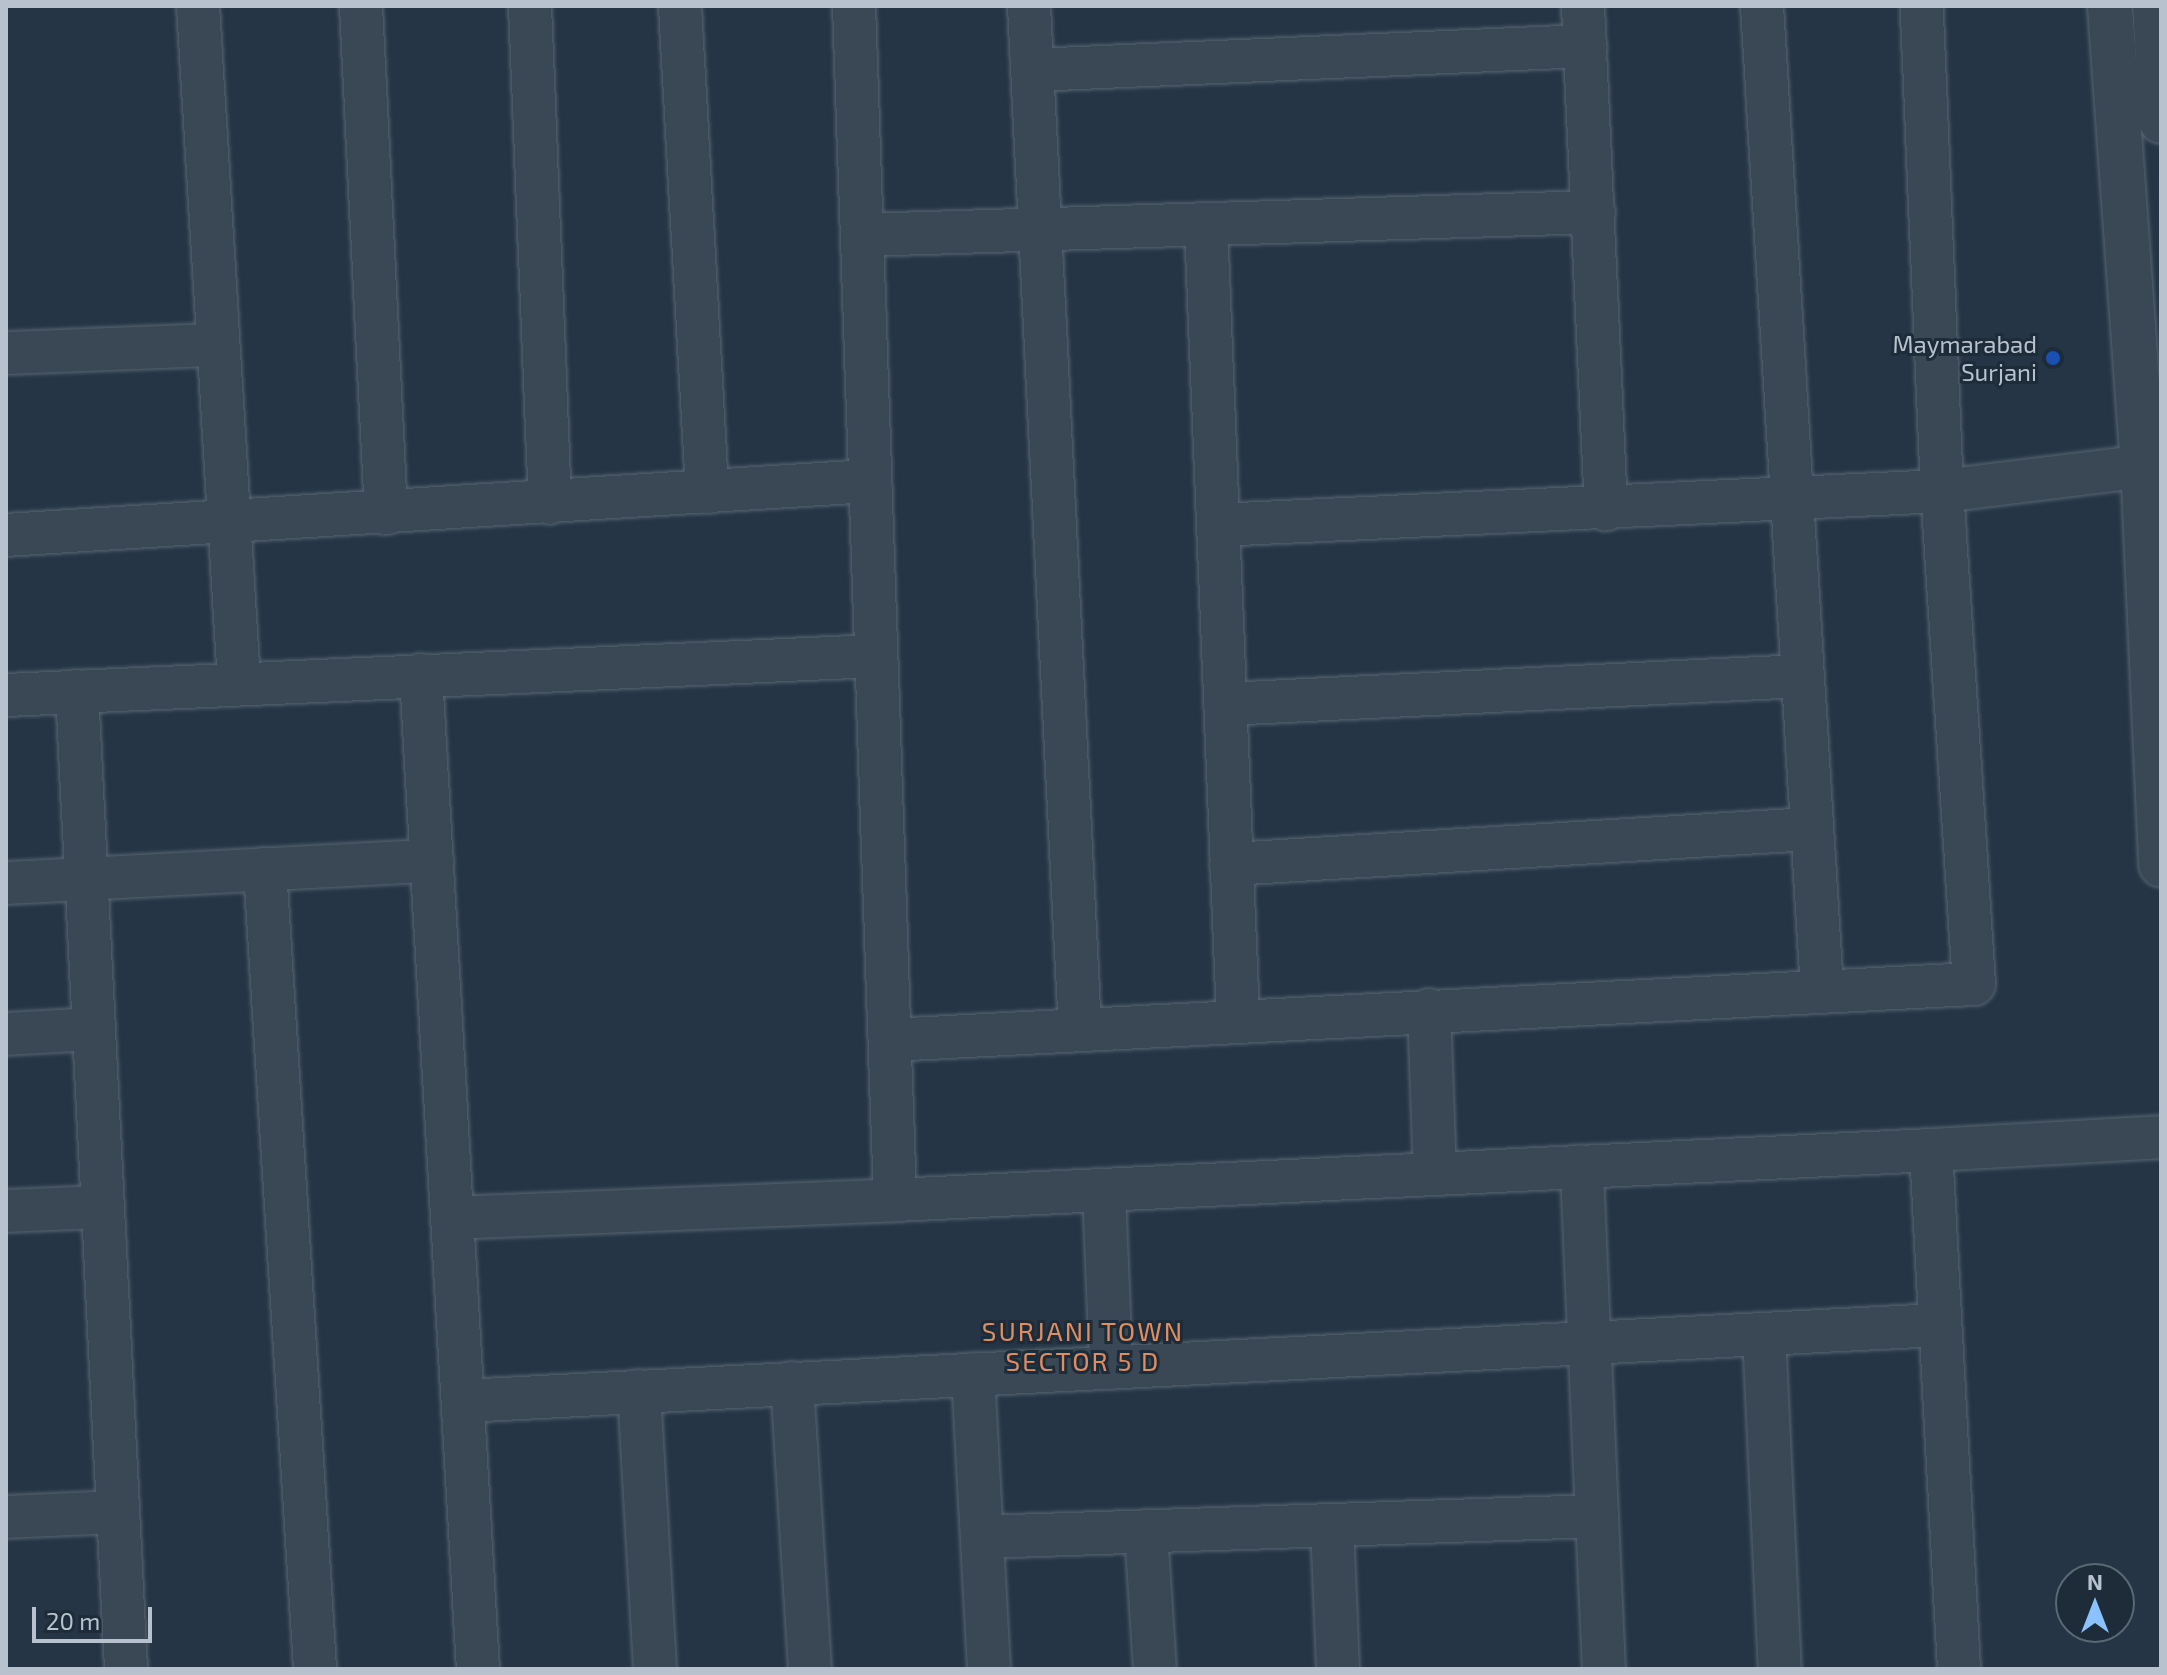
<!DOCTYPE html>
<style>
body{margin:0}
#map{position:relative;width:2167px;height:1675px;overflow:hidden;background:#253545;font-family:"Exo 2",sans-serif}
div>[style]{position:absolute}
.roads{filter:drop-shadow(0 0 2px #586572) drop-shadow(0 0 2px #586572)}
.minor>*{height:42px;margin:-21px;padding:0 21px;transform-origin:21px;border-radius:21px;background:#3a4754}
.tertiary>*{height:44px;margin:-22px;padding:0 22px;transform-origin:22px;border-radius:22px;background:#3a4754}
.dots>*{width:22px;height:22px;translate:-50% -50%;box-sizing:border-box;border:4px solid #1e2c3a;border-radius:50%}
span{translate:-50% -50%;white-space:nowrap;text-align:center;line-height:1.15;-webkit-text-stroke:6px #1e2c3a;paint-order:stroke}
.poi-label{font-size:24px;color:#b7c2ce}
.right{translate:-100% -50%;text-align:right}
.neighbourhood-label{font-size:26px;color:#de8e62;letter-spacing:2px}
.frame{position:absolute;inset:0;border:8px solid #b7c2ce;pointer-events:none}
.north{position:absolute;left:2055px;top:1563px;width:80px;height:80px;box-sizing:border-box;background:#1e2c3a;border:2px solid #5b6875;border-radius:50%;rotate:0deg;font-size:22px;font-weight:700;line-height:32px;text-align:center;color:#b7c2ce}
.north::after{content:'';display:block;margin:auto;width:28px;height:36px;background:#8bc1ff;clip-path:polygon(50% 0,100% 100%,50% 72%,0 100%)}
.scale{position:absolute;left:32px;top:1607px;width:120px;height:36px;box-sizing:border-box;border:4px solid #b7c2ce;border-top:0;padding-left:10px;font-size:24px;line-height:28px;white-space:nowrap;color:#b7c2ce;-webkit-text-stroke:6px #1e2c3a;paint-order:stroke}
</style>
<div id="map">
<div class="roads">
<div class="minor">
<i style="left:198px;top:6px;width:678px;rotate:86.53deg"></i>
<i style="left:361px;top:6px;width:508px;rotate:87.18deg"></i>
<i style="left:530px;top:6px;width:497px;rotate:87.7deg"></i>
<i style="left:680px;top:6px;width:487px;rotate:86.8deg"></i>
<i style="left:854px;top:6px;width:1195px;rotate:88.03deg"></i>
<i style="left:895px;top:1200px;width:1037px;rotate:-2.76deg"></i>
<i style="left:1931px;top:1150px;width:520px;rotate:86.91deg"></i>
<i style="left:1029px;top:6px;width:1024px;rotate:87.15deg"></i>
<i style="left:1583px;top:6px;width:504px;rotate:87.38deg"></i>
<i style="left:1762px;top:6px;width:986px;rotate:86.51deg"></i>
<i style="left:1033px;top:70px;width:553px;rotate:-2.49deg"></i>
<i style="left:1206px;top:225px;width:796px;rotate:87.69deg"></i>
<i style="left:862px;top:235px;width:732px;rotate:-1.8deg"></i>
<i style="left:6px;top:353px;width:212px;rotate:-2.2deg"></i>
<i style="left:1218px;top:525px;width:725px;rotate:-2.69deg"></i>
<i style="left:1942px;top:491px;width:221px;rotate:-7deg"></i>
<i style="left:6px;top:535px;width:866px;rotate:-3.58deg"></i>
<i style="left:421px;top:675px;width:996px;rotate:86.72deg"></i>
<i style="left:77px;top:691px;width:979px;rotate:87.13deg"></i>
<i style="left:6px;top:695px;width:871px;rotate:-2.57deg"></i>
<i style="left:1225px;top:704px;width:577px;rotate:-2.78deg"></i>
<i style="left:1231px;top:864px;width:580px;rotate:-3.46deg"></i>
<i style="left:265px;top:869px;width:802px;rotate:86.42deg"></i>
<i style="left:6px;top:883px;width:427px;rotate:-3deg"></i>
<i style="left:1429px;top:1010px;width:164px;rotate:87.9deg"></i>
<i style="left:6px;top:1034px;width:88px;rotate:-3.3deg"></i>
<i style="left:890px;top:1040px;width:1085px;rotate:-2.96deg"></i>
<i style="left:1974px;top:984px;width:494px;rotate:-93.7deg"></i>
<i style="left:1942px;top:491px;width:485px;rotate:-92.4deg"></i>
<i style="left:1931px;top:1150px;width:230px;rotate:-3.2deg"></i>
<i style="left:1104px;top:1190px;width:178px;rotate:87.7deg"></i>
<i style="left:6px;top:1211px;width:97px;rotate:-2.4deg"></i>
<i style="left:453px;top:1218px;width:442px;rotate:-2.3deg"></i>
<i style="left:1764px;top:1334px;width:335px;rotate:87.3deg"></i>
<i style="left:973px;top:1374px;width:295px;rotate:86.9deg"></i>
<i style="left:792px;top:1383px;width:287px;rotate:86.4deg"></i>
<i style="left:639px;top:1391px;width:278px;rotate:86.7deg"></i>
<i style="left:463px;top:1401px;width:1479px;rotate:-2.95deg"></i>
<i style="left:1597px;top:1516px;width:153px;rotate:87.4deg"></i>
<i style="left:6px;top:1517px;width:112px;rotate:-2.6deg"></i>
<i style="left:1332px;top:1525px;width:144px;rotate:87.6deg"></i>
<i style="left:1146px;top:1531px;width:138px;rotate:86.3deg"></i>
<i style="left:982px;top:1537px;width:615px;rotate:-1.96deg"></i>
<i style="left:1597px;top:1516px;width:350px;rotate:-92.5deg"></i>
</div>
<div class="tertiary">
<i style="left:2110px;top:6px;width:459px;rotate:85.9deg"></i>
<i style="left:2143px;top:464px;width:401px;rotate:87.4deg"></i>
<i style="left:2155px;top:6px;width:115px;rotate:87deg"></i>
</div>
</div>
<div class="dots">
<i style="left:2053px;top:358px;background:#1a4fb4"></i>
</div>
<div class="poi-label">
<span class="right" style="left:2037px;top:358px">Maymarabad<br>Surjani</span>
</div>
<div class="neighbourhood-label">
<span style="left:1083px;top:1346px">SURJANI TOWN<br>SECTOR 5 D</span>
</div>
<div class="frame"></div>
<div class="north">N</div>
<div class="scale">20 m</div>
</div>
